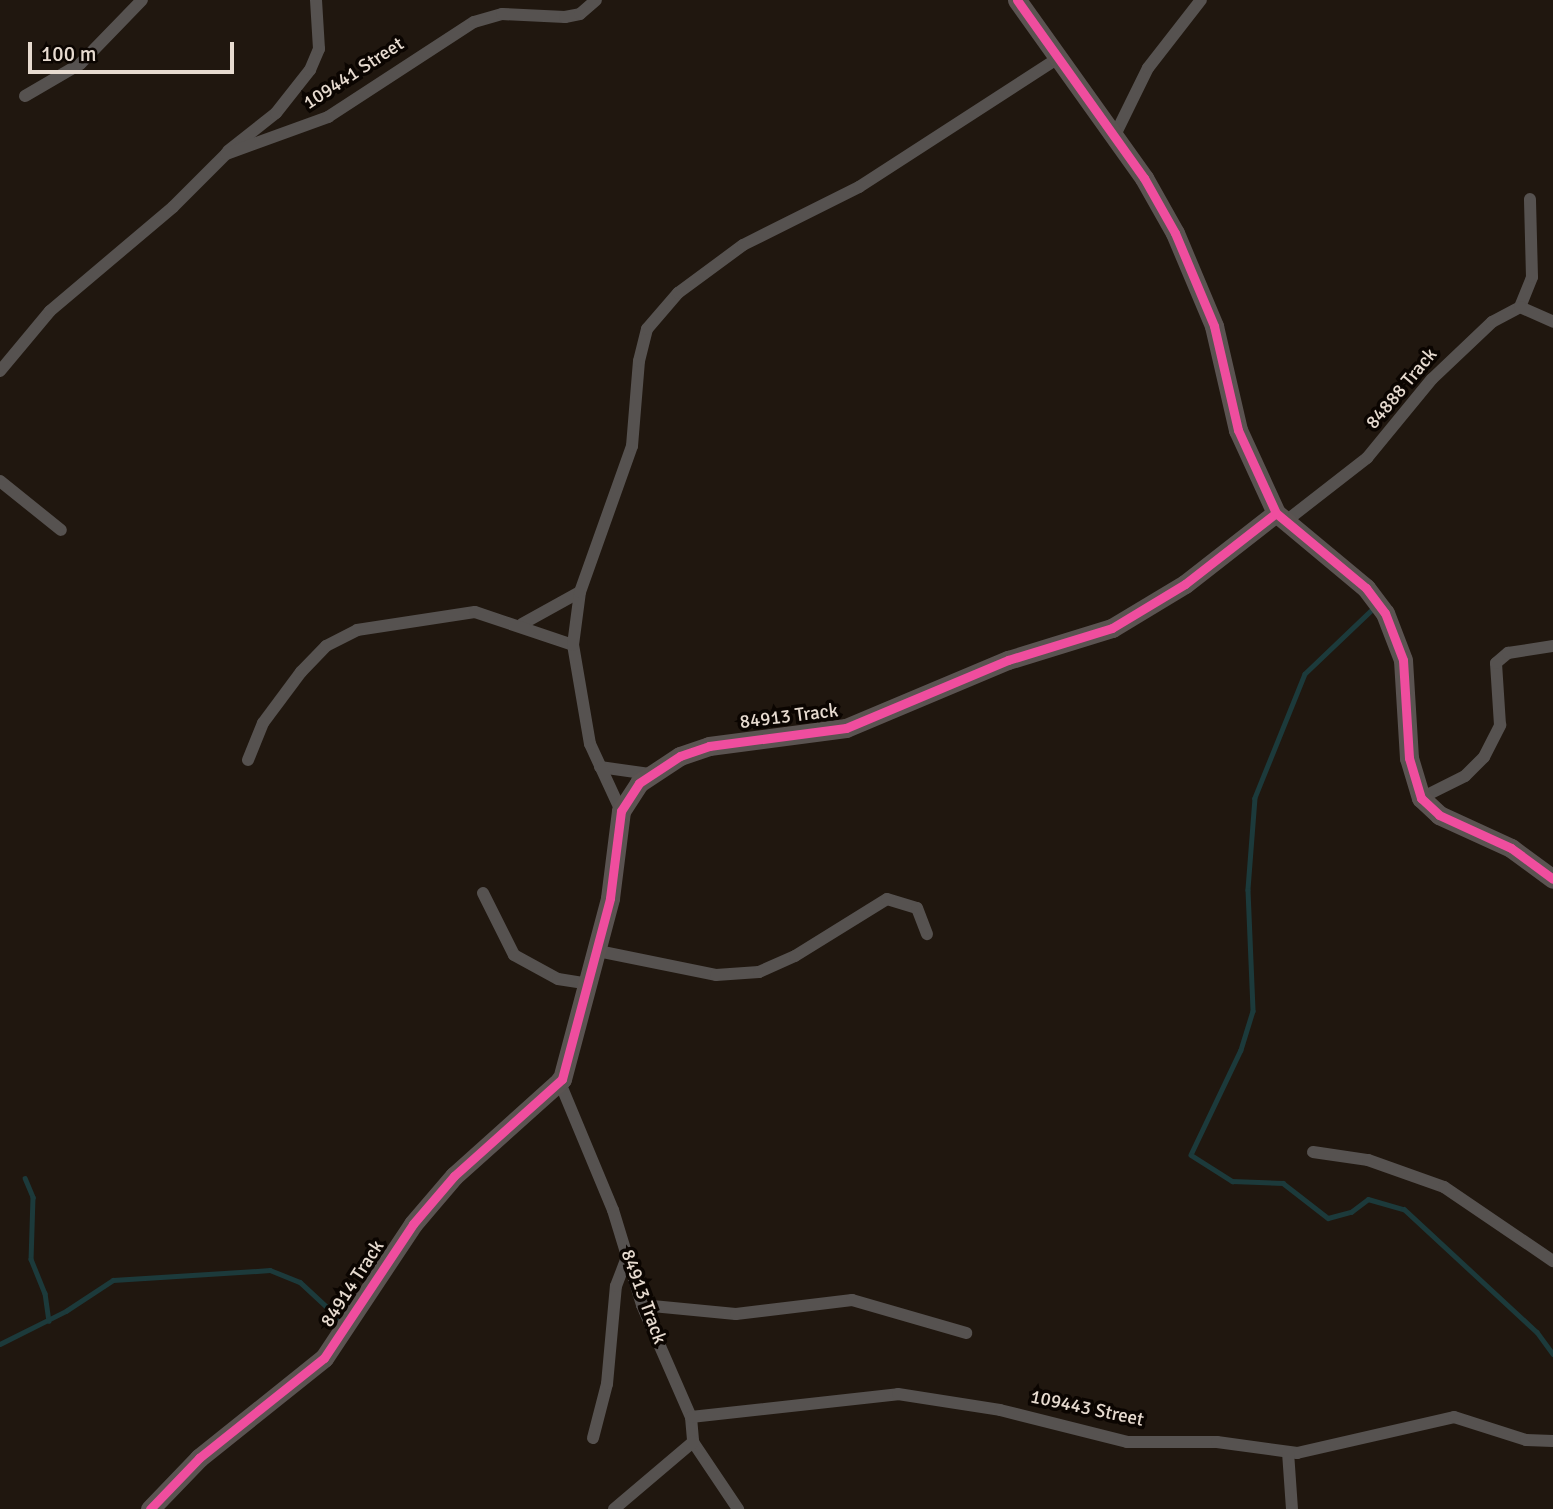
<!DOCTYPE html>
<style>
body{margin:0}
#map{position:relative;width:1553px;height:1509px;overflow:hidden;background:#20170f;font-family:Signika,sans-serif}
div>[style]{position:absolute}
.stream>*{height:4.5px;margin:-2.25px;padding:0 2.25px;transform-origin:2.25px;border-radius:2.25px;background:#1c3a3b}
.street>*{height:12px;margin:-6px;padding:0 6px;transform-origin:6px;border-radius:6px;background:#565250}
.secondary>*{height:19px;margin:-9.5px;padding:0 9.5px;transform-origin:9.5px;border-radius:9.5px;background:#5a5351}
.cycleway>*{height:9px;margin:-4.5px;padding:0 4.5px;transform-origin:4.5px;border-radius:4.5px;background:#ef4d9e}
span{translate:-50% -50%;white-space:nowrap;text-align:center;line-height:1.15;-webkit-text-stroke:7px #0b0501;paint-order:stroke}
.street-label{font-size:19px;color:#e7dbd0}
.scale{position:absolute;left:28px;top:42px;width:206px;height:32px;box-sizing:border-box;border:4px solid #e7dbd0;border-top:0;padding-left:9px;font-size:21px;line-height:24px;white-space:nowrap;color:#e7dbd0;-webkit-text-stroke:5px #0b0501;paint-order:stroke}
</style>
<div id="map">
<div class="stream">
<i style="left:1371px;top:611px;width:91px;rotate:136.3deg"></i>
<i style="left:1305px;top:674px;width:134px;rotate:112deg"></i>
<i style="left:1255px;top:798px;width:92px;rotate:94.4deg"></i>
<i style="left:1248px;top:890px;width:121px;rotate:87.6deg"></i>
<i style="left:1253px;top:1011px;width:41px;rotate:107.1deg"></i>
<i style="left:1241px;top:1050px;width:116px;rotate:115.5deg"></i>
<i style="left:1191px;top:1155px;width:49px;rotate:32.4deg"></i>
<i style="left:1232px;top:1181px;width:51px;rotate:2.2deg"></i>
<i style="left:1283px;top:1183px;width:57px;rotate:37.9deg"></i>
<i style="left:1328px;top:1218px;width:24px;rotate:-15deg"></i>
<i style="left:1351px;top:1212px;width:21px;rotate:-37deg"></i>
<i style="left:1368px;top:1199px;width:37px;rotate:16deg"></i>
<i style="left:1404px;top:1209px;width:181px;rotate:42.8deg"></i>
<i style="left:1537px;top:1332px;width:27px;rotate:54deg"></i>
<i style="left:25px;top:1178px;width:21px;rotate:67deg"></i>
<i style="left:33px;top:1197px;width:62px;rotate:91.8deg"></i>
<i style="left:31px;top:1259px;width:37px;rotate:68deg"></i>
<i style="left:45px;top:1293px;width:28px;rotate:82deg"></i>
<i style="left:0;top:1344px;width:74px;rotate:-26.6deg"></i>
<i style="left:66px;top:1311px;width:56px;rotate:-33.4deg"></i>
<i style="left:113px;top:1280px;width:157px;rotate:-3.6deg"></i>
<i style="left:270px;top:1270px;width:32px;rotate:22deg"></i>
<i style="left:300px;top:1282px;width:56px;rotate:42.8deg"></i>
</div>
<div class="street">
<i style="left:25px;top:96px;width:64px;rotate:-30.2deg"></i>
<i style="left:80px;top:64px;width:89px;rotate:-45.9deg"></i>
<i style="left:1114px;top:137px;width:77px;rotate:-63.8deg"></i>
<i style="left:1148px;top:68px;width:86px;rotate:-52.1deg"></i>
<i style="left:228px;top:151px;width:61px;rotate:-38.4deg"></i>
<i style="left:276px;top:113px;width:55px;rotate:-51.7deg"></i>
<i style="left:310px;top:70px;width:23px;rotate:-67deg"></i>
<i style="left:319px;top:49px;width:49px;rotate:-93.5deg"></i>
<i style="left:1520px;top:307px;width:32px;rotate:-68deg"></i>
<i style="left:1532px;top:277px;width:78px;rotate:-91.5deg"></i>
<i style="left:0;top:371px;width:78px;rotate:-50.2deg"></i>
<i style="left:50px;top:311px;width:161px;rotate:-40.2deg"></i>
<i style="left:173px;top:207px;width:75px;rotate:-45deg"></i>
<i style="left:226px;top:154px;width:109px;rotate:-19.9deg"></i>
<i style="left:328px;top:117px;width:174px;rotate:-33.1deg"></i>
<i style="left:474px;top:22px;width:29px;rotate:-16deg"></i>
<i style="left:502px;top:14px;width:63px;rotate:2.7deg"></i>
<i style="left:565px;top:17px;width:15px;rotate:-11deg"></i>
<i style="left:580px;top:14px;width:21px;rotate:-41deg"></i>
<i style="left:0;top:481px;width:78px;rotate:38.8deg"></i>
<i style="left:1286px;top:521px;width:103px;rotate:-37.9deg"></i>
<i style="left:1367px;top:458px;width:102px;rotate:-50.6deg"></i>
<i style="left:1432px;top:379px;width:83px;rotate:-43.5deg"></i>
<i style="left:1492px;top:322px;width:32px;rotate:-28deg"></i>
<i style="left:1520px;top:307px;width:36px;rotate:24deg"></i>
<i style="left:522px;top:624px;width:66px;rotate:-28.9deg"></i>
<i style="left:248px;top:760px;width:40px;rotate:-68deg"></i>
<i style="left:263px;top:723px;width:64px;rotate:-53.3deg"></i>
<i style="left:301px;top:672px;width:36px;rotate:-46deg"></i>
<i style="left:326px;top:646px;width:35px;rotate:-27deg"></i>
<i style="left:357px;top:630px;width:119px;rotate:-8.7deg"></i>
<i style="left:475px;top:612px;width:103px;rotate:18.6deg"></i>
<i style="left:600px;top:767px;width:50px;rotate:8deg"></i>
<i style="left:1421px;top:798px;width:49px;rotate:-26.6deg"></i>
<i style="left:1465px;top:776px;width:27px;rotate:-45deg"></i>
<i style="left:1484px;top:757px;width:36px;rotate:-63deg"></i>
<i style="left:1500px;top:725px;width:62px;rotate:-93.7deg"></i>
<i style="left:1496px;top:663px;width:16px;rotate:-40deg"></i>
<i style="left:1508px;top:653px;width:46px;rotate:-8.8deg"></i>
<i style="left:621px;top:811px;width:74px;rotate:-114.8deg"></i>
<i style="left:590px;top:744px;width:100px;rotate:-99.7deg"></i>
<i style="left:573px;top:645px;width:53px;rotate:-82.5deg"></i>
<i style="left:580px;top:592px;width:155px;rotate:-70.4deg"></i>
<i style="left:632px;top:446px;width:85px;rotate:-85.3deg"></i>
<i style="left:639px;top:361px;width:33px;rotate:-76deg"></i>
<i style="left:647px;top:329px;width:48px;rotate:-49.3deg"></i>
<i style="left:678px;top:293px;width:81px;rotate:-36.4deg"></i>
<i style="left:743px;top:245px;width:130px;rotate:-26.6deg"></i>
<i style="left:859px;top:187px;width:236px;rotate:-32.9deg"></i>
<i style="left:483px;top:893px;width:69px;rotate:63.4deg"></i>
<i style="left:514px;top:955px;width:50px;rotate:28.6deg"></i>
<i style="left:558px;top:979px;width:33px;rotate:9deg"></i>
<i style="left:598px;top:951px;width:120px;rotate:11.5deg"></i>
<i style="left:716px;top:975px;width:43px;rotate:-4deg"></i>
<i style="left:759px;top:972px;width:39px;rotate:-24deg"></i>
<i style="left:795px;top:956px;width:108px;rotate:-31.8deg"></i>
<i style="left:887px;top:899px;width:31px;rotate:17deg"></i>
<i style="left:917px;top:908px;width:28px;rotate:69deg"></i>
<i style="left:558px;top:1078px;width:143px;rotate:67.4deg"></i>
<i style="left:613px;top:1210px;width:99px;rotate:73deg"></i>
<i style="left:642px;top:1305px;width:122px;rotate:66.4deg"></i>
<i style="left:691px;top:1417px;width:25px;rotate:85deg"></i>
<i style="left:693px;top:1442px;width:81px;rotate:56.1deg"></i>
<i style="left:1313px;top:1152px;width:56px;rotate:8.3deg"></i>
<i style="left:1368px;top:1160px;width:81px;rotate:19.6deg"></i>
<i style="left:1444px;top:1187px;width:132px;rotate:34.2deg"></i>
<i style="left:642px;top:1305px;width:94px;rotate:5.5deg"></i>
<i style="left:736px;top:1314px;width:117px;rotate:-6.9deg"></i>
<i style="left:852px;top:1300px;width:119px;rotate:16.1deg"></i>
<i style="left:691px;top:1417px;width:208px;rotate:-6.3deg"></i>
<i style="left:898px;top:1394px;width:103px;rotate:8.9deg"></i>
<i style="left:1000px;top:1410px;width:131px;rotate:14.1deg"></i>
<i style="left:1127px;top:1442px;width:90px"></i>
<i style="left:1217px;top:1442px;width:81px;rotate:7.8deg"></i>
<i style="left:1297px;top:1453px;width:161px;rotate:-12.9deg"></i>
<i style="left:1454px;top:1417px;width:76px;rotate:17.7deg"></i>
<i style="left:1526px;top:1440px;width:27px;rotate:2deg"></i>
<i style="left:593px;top:1438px;width:56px;rotate:-75.5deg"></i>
<i style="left:607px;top:1384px;width:98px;rotate:-84.8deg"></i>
<i style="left:616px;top:1286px;width:30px;rotate:-69deg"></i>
<i style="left:1288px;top:1452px;width:57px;rotate:86deg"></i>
<i style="left:614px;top:1509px;width:104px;rotate:-40.3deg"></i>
</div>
<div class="secondary">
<i style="left:1017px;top:0;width:219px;rotate:54.5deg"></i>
<i style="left:1144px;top:178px;width:63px;rotate:60.6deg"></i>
<i style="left:1175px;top:233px;width:101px;rotate:67.2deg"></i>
<i style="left:1214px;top:326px;width:107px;rotate:77deg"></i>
<i style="left:1238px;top:430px;width:91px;rotate:65.4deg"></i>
<i style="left:1276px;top:513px;width:117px;rotate:39.8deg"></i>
<i style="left:1366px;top:588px;width:31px;rotate:53deg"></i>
<i style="left:1385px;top:613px;width:50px;rotate:69deg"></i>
<i style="left:1403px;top:660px;width:98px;rotate:86.5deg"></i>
<i style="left:1409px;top:758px;width:42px;rotate:73.3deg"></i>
<i style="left:1421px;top:798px;width:25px;rotate:43deg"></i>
<i style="left:1439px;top:815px;width:79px;rotate:24.6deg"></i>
<i style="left:1511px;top:848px;width:52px;rotate:36.4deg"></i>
<i style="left:150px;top:1509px;width:71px;rotate:-46.1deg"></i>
<i style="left:199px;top:1458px;width:160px;rotate:-38.7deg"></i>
<i style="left:324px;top:1358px;width:161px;rotate:-56.4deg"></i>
<i style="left:413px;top:1224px;width:63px;rotate:-49.5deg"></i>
<i style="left:454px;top:1176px;width:145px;rotate:-41.9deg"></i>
<i style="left:562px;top:1079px;width:187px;rotate:-75.1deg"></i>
<i style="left:610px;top:898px;width:88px;rotate:-82.8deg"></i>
<i style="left:621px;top:811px;width:33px;rotate:-57deg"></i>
<i style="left:639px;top:783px;width:49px;rotate:-33.4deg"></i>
<i style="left:680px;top:756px;width:31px;rotate:-19deg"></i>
<i style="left:709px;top:746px;width:138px;rotate:-7.5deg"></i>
<i style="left:846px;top:728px;width:176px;rotate:-22.8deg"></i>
<i style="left:1008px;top:660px;width:109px;rotate:-17.1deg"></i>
<i style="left:1112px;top:628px;width:85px;rotate:-31.1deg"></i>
<i style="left:1185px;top:584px;width:115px;rotate:-38deg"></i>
</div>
<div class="cycleway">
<i style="left:1017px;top:0;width:219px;rotate:54.5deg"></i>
<i style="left:1144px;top:178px;width:63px;rotate:60.6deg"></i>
<i style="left:1175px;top:233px;width:101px;rotate:67.2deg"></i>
<i style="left:1214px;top:326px;width:107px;rotate:77deg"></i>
<i style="left:1238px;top:430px;width:91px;rotate:65.4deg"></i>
<i style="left:1276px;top:513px;width:117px;rotate:39.8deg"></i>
<i style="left:1366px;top:588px;width:31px;rotate:53deg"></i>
<i style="left:1385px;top:613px;width:50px;rotate:69deg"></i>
<i style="left:1403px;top:660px;width:98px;rotate:86.5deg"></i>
<i style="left:1409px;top:758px;width:42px;rotate:73.3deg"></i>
<i style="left:1421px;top:798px;width:25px;rotate:43deg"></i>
<i style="left:1439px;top:815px;width:79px;rotate:24.6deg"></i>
<i style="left:1511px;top:848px;width:52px;rotate:36.4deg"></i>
<i style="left:150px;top:1509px;width:71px;rotate:-46.1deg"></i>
<i style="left:199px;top:1458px;width:160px;rotate:-38.7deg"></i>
<i style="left:324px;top:1358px;width:161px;rotate:-56.4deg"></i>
<i style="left:413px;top:1224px;width:63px;rotate:-49.5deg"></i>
<i style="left:454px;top:1176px;width:145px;rotate:-41.9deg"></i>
<i style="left:562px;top:1079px;width:187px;rotate:-75.1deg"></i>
<i style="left:610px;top:898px;width:88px;rotate:-82.8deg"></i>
<i style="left:621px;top:811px;width:33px;rotate:-57deg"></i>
<i style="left:639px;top:783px;width:49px;rotate:-33.4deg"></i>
<i style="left:680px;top:756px;width:31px;rotate:-19deg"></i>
<i style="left:709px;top:746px;width:138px;rotate:-7.5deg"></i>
<i style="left:846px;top:728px;width:176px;rotate:-22.8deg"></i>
<i style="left:1008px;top:660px;width:109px;rotate:-17.1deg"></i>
<i style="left:1112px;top:628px;width:85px;rotate:-31.1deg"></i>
<i style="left:1185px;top:584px;width:115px;rotate:-38deg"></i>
</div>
<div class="street-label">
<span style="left:354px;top:74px;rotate:-33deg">109441 Street</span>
<span style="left:1402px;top:389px;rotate:-50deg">84888 Track</span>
<span style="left:789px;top:717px;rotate:-7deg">84913 Track</span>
<span style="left:353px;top:1284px;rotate:-57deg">84914 Track</span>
<span style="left:643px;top:1297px;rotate:70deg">84913 Track</span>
<span style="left:1087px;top:1409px;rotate:12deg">109443 Street</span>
</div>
<div class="scale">100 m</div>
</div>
